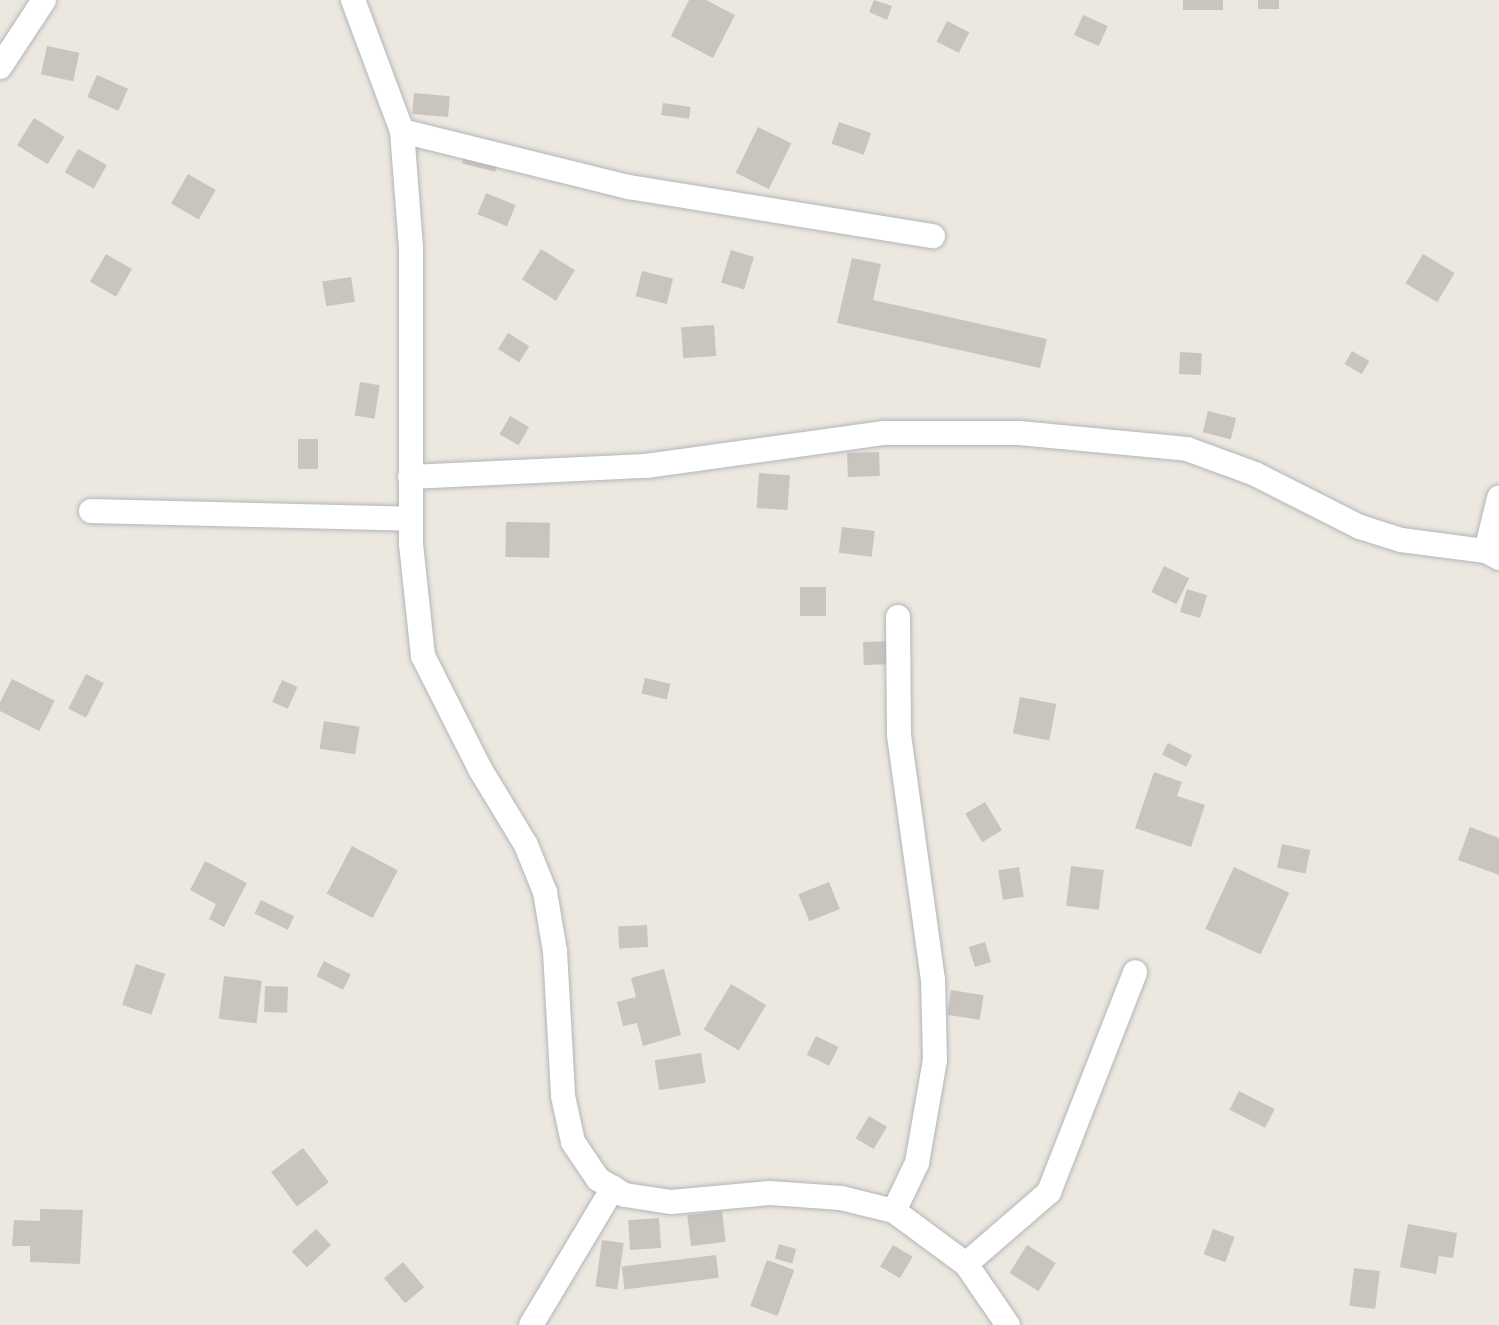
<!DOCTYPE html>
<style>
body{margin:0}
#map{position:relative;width:1499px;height:1325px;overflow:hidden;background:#ece7df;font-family:"IBM Plex Sans",sans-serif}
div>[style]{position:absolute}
.building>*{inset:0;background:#c9c4be;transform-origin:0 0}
.roads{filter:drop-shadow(0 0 2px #b2b6ba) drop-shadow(0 0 2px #b2b6ba)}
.minor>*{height:24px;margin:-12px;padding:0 12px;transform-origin:12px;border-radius:12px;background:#fff}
span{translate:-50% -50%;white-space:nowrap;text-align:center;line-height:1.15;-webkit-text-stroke:6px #fff;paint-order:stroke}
</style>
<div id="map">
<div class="building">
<i style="clip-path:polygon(689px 0,706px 0,735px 15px,713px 58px,671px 36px)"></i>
<i style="clip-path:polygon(874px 0,892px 6px,887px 20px,869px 12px)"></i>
<i style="left:1183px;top:0;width:40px;height:10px"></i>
<i style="left:1258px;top:0;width:21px;height:9px"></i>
<i style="left:1083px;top:15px;width:27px;height:22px;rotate:24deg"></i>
<i style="left:947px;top:21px;width:25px;height:23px;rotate:27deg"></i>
<i style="left:47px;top:46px;width:33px;height:29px;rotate:12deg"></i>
<i style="left:97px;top:75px;width:34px;height:24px;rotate:24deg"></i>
<i style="left:414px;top:93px;width:36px;height:21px;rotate:5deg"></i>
<i style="left:663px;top:103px;width:28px;height:12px;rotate:8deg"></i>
<i style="left:34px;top:118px;width:36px;height:32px;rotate:32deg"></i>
<i style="left:839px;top:122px;width:34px;height:23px;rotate:19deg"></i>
<i style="left:758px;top:127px;width:37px;height:51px;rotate:26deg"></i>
<i style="left:466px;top:148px;width:34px;height:16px;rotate:14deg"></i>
<i style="left:78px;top:149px;width:33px;height:27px;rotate:29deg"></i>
<i style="left:188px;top:174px;width:32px;height:34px;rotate:30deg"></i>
<i style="left:486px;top:193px;width:32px;height:23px;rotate:22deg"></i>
<i style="left:541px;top:249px;width:40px;height:36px;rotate:32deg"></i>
<i style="left:731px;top:250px;width:24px;height:34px;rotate:17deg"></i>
<i style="left:106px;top:254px;width:30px;height:32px;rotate:30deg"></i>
<i style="left:1423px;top:254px;width:37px;height:34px;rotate:31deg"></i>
<i style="clip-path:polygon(852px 258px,881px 264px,873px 300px,1047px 339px,1040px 368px,837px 323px)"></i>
<i style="left:642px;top:271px;width:32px;height:26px;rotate:14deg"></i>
<i style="left:351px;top:277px;width:25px;height:29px;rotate:81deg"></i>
<i style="left:714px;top:325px;width:31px;height:33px;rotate:86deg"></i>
<i style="left:508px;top:333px;width:25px;height:19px;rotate:32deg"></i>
<i style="left:1352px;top:351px;width:20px;height:15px;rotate:30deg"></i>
<i style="left:1180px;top:352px;width:22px;height:22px;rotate:3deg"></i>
<i style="left:360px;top:382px;width:20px;height:34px;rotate:9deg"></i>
<i style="left:1208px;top:411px;width:29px;height:22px;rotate:14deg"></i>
<i style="left:510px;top:416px;width:22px;height:21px;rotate:30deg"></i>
<i style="left:298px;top:439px;width:20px;height:30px"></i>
<i style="left:879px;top:452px;width:24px;height:32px;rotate:88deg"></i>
<i style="left:759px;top:473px;width:31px;height:35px;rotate:4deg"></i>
<i style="left:506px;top:522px;width:44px;height:35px;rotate:1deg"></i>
<i style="left:842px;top:527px;width:33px;height:26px;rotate:7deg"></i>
<i style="left:1164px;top:566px;width:28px;height:29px;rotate:26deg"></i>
<i style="left:800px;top:587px;width:26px;height:29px"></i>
<i style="left:1187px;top:589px;width:21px;height:24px;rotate:17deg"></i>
<i style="left:893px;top:641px;width:23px;height:30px;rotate:88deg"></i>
<i style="left:86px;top:674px;width:20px;height:39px;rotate:27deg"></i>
<i style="left:645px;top:678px;width:26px;height:16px;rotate:13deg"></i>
<i style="left:12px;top:679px;width:48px;height:34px;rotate:27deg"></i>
<i style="left:282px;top:680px;width:17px;height:24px;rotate:24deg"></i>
<i style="left:1020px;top:697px;width:37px;height:37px;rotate:11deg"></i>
<i style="left:324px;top:721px;width:36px;height:28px;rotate:9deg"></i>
<i style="left:1168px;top:743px;width:27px;height:13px;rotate:27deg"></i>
<i style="clip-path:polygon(1154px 772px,1182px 782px,1177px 796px,1205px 805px,1191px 847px,1135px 828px)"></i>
<i style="left:985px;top:802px;width:33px;height:23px;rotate:59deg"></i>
<i style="clip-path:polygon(1470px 827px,1499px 838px,1499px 875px,1458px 860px)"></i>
<i style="left:1282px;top:844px;width:29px;height:24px;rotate:12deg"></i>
<i style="left:352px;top:846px;width:52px;height:54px;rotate:28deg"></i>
<i style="clip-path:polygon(205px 861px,247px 883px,224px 927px,209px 919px,216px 904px,190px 890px)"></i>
<i style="left:1071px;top:866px;width:33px;height:40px;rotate:7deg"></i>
<i style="left:1019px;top:867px;width:30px;height:21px;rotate:81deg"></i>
<i style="left:1234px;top:867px;width:61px;height:68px;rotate:25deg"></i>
<i style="left:829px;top:882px;width:29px;height:33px;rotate:68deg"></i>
<i style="left:261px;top:900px;width:37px;height:15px;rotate:26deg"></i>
<i style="left:647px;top:925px;width:22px;height:29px;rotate:87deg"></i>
<i style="left:985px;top:942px;width:21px;height:17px;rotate:73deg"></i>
<i style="left:324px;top:961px;width:30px;height:17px;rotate:27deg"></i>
<i style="left:136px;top:964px;width:31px;height:43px;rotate:19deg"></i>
<i style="clip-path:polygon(664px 969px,681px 1035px,643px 1046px,637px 1023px,623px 1026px,617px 1002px,636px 997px,631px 978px)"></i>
<i style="left:224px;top:976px;width:38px;height:43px;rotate:7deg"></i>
<i style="left:731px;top:984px;width:41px;height:53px;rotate:31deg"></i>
<i style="left:265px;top:986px;width:23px;height:26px;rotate:2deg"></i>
<i style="left:951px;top:990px;width:33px;height:25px;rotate:9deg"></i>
<i style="left:816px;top:1036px;width:25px;height:21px;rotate:26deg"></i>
<i style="left:701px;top:1053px;width:30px;height:47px;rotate:81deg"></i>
<i style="left:1239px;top:1091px;width:40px;height:21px;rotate:27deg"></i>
<i style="left:869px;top:1116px;width:21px;height:26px;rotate:31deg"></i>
<i style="left:303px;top:1148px;width:43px;height:40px;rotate:53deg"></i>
<i style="clip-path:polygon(40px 1209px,83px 1210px,80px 1264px,30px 1262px,30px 1246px,12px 1246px,14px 1220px,40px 1221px)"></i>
<i style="left:722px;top:1211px;width:31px;height:35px;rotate:83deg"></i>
<i style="left:659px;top:1218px;width:30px;height:31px;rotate:86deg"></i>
<i style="clip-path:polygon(1408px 1224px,1457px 1233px,1453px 1258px,1439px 1256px,1436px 1274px,1400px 1267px)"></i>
<i style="left:316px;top:1229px;width:22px;height:33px;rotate:47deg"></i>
<i style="left:1213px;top:1229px;width:23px;height:27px;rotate:20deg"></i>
<i style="left:602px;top:1240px;width:22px;height:47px;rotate:8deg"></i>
<i style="left:779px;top:1244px;width:18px;height:15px;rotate:16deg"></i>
<i style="left:893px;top:1245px;width:23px;height:25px;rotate:31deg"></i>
<i style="left:1027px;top:1245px;width:34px;height:33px;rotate:32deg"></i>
<i style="left:716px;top:1255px;width:23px;height:95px;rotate:83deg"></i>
<i style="left:767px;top:1260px;width:29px;height:49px;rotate:20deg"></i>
<i style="left:403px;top:1262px;width:33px;height:25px;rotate:50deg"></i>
<i style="left:1354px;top:1268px;width:26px;height:38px;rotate:7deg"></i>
</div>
<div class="roads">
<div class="minor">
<i style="left:353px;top:0;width:140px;rotate:69.5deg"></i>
<i style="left:402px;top:131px;width:117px;rotate:85.6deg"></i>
<i style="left:411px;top:248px;width:296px;rotate:90deg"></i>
<i style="left:411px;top:544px;width:113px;rotate:83.9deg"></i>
<i style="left:423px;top:656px;width:127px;rotate:63.2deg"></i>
<i style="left:480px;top:769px;width:89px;rotate:58.8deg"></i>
<i style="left:526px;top:845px;width:51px;rotate:68deg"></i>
<i style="left:545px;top:892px;width:60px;rotate:80.4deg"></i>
<i style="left:555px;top:951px;width:145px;rotate:86.8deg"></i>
<i style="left:563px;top:1096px;width:47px;rotate:77.7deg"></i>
<i style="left:573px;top:1142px;width:45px;rotate:56deg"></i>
<i style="left:598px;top:1179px;width:31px;rotate:31deg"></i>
<i style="left:625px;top:1195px;width:47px;rotate:8.7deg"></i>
<i style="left:671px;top:1202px;width:99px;rotate:-5.2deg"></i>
<i style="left:770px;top:1193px;width:71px;rotate:4deg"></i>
<i style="left:841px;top:1198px;width:55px;rotate:13.8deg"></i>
<i style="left:894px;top:1211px;width:89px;rotate:36.4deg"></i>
<i style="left:966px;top:1264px;width:74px;rotate:55.5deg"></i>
<i style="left:0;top:67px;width:80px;rotate:-56.7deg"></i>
<i style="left:402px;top:131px;width:234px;rotate:13.9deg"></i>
<i style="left:629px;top:187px;width:308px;rotate:9.2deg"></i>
<i style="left:410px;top:477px;width:236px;rotate:-2.7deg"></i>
<i style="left:646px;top:466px;width:239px;rotate:-7.9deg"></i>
<i style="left:883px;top:433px;width:136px"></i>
<i style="left:1019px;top:433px;width:169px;rotate:5.4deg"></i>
<i style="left:1187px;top:449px;width:72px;rotate:20.2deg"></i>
<i style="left:1255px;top:474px;width:118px;rotate:26.8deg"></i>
<i style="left:1360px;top:527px;width:43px;rotate:17.6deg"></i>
<i style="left:1401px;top:540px;width:86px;rotate:7.4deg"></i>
<i style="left:1486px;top:551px;width:15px;rotate:28deg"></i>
<i style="left:91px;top:511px;width:319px;rotate:1.4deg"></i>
<i style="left:1486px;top:551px;width:55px;rotate:-76.2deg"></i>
<i style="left:894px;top:1211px;width:53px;rotate:-64.4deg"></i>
<i style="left:917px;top:1163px;width:105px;rotate:-80.1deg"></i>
<i style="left:935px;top:1060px;width:80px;rotate:-91.4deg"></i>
<i style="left:933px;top:980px;width:248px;rotate:-97.9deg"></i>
<i style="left:899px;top:734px;width:117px;rotate:-90.5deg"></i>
<i style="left:966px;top:1264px;width:110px;rotate:-40.9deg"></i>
<i style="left:1049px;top:1192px;width:236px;rotate:-68.6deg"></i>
<i style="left:531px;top:1325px;width:160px;rotate:-59.1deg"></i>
</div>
</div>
</div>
